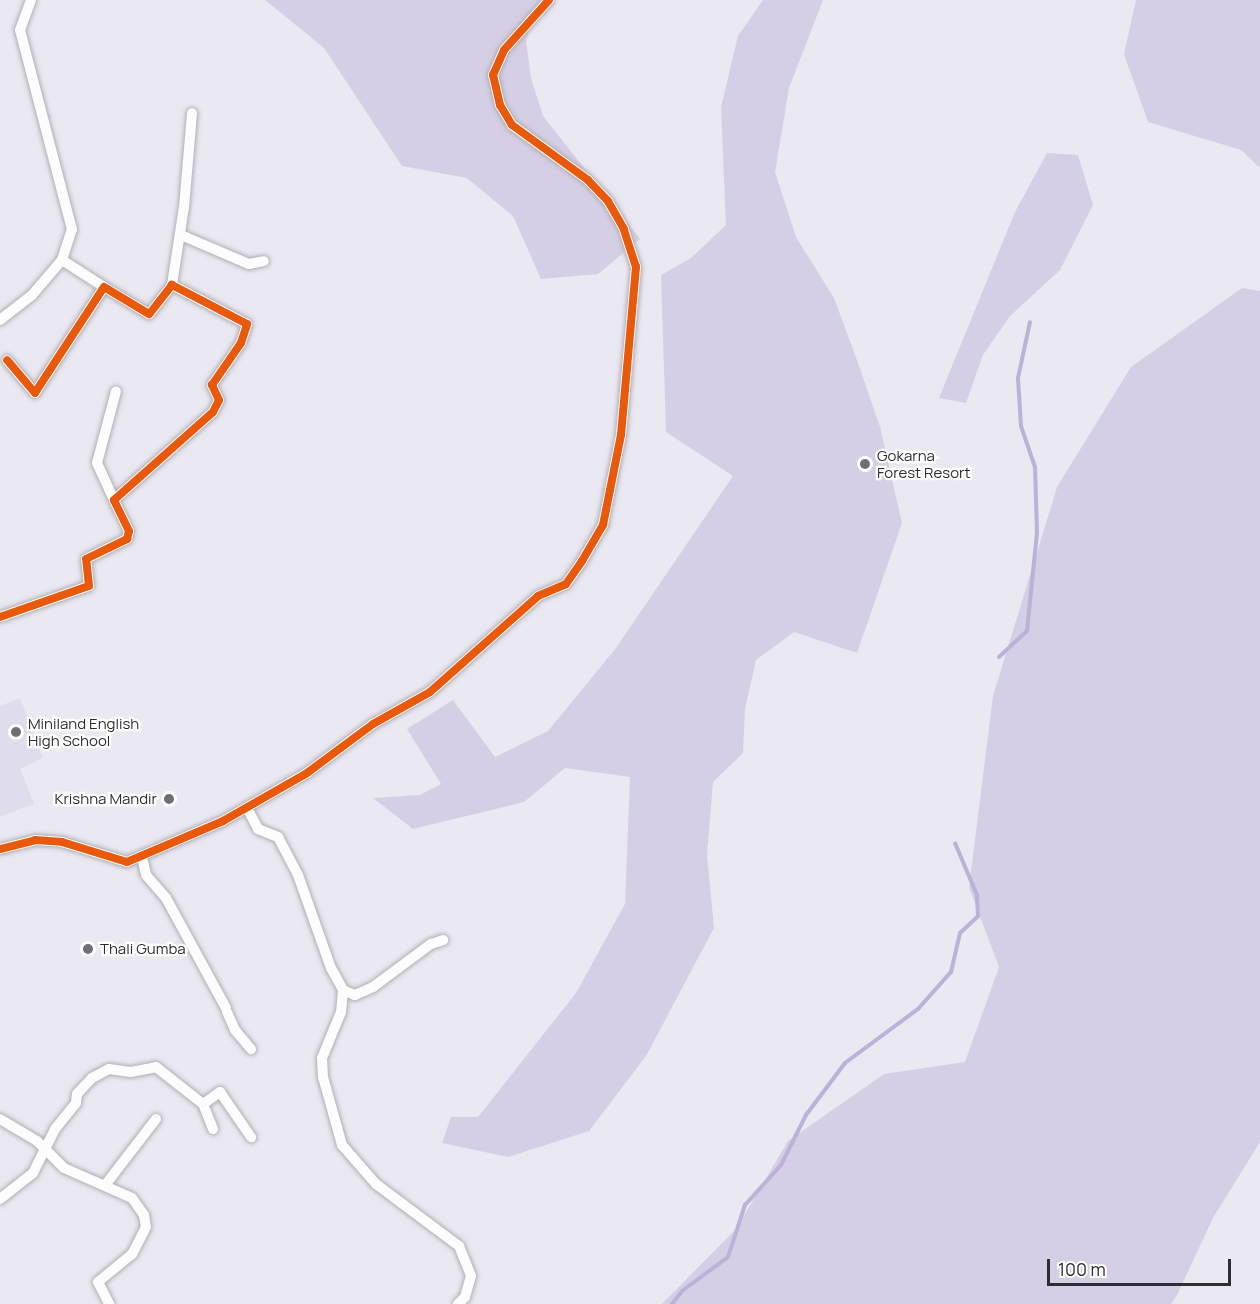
<!DOCTYPE html>
<style>
body{margin:0}
#map{position:relative;width:1260px;height:1304px;overflow:hidden;background:#eae8f1;font-family:Manrope,sans-serif}
div>[style]{position:absolute}
.built>*{inset:0;background:#dfdcec}
.green>*{inset:0;background:#d5cfe5}
.stream>*{height:4px;margin:-2px;padding:0 2px;transform-origin:2px;border-radius:2px;background:#bcb1d9}
.roads{filter:drop-shadow(0 0 2px #b0afb6) drop-shadow(0 0 2px #b0afb6)}
.street>*{height:10px;margin:-5px;padding:0 5px;transform-origin:5px;border-radius:5px;background:#fcfcfd}
.cycleway>*{height:8px;margin:-4px;padding:0 4px;transform-origin:4px;border-radius:4px;background:#e8590c}
.dots>*{width:16px;height:16px;translate:-50% -50%;box-sizing:border-box;border:3px solid #fff;border-radius:50%}
span{translate:-50% -50%;white-space:nowrap;text-align:center;line-height:1.15;-webkit-text-stroke:4.5px #fff;paint-order:stroke}
.poi-label{font-size:15px;color:#2e2d33}
.left{translate:0 -50%;text-align:left}
.right{translate:-100% -50%;text-align:right}
.scale{position:absolute;left:1047px;top:1259px;width:184px;height:27px;box-sizing:border-box;border:3px solid #2e2d33;border-top:0;padding-left:8px;font-size:18px;line-height:21px;white-space:nowrap;color:#2e2d33;-webkit-text-stroke:4px #fff;paint-order:stroke}
</style>
<div id="map">
<div class="built">
<i style="clip-path:polygon(20px 698px,43px 758px,20px 769px,34px 804px,0 817px,0 706px)"></i>
</div>
<div class="green">
<i style="clip-path:polygon(265px 0,540px 0,526px 40px,531px 78px,543px 116px,640px 239px,598px 274px,541px 279px,513px 216px,467px 178px,402px 166px,324px 48px)"></i>
<i style="clip-path:polygon(763px 0,823px 0,789px 88px,775px 172px,796px 237px,834px 298px,858px 363px,880px 427px,902px 523px,857px 653px,794px 632px,756px 660px,745px 709px,743px 753px,713px 782px,707px 854px,714px 928px,646px 1056px,589px 1131px,508px 1157px,442px 1143px,451px 1117px,478px 1117px,576px 993px,625px 904px,630px 777px,565px 768px,524px 802px,413px 829px,373px 798px,420px 795px,441px 784px,407px 729px,453px 700px,495px 757px,548px 731px,616px 648px,733px 476px,666px 432px,661px 275px,691px 258px,726px 225px,721px 107px,738px 36px)"></i>
<i style="clip-path:polygon(1136px 0,1260px 0,1260px 168px,1241px 150px,1148px 122px,1124px 54px)"></i>
<i style="clip-path:polygon(1047px 153px,1078px 155px,1093px 205px,1060px 270px,1010px 316px,983px 355px,966px 403px,939px 398px,1015px 212px)"></i>
<i style="clip-path:polygon(1242px 288px,1260px 291px,1260px 1142px,1213px 1218px,1177px 1295px,1171px 1304px,662px 1304px,736px 1229px,788px 1141px,884px 1074px,965px 1062px,999px 967px,969px 887px,993px 696px,1057px 487px,1131px 367px)"></i>
</div>
<div class="stream">
<i style="left:999px;top:657px;width:38px;rotate:-43deg"></i>
<i style="left:1027px;top:631px;width:99px;rotate:-84.2deg"></i>
<i style="left:1037px;top:533px;width:66px;rotate:-91.7deg"></i>
<i style="left:1035px;top:467px;width:43px;rotate:-108.9deg"></i>
<i style="left:1021px;top:426px;width:48px;rotate:-93.6deg"></i>
<i style="left:1018px;top:378px;width:57px;rotate:-77.9deg"></i>
<i style="left:672px;top:1304px;width:16px;rotate:-52deg"></i>
<i style="left:682px;top:1291px;width:57px;rotate:-36.5deg"></i>
<i style="left:728px;top:1257px;width:55px;rotate:-71.9deg"></i>
<i style="left:745px;top:1205px;width:54px;rotate:-48deg"></i>
<i style="left:781px;top:1165px;width:56px;rotate:-63.4deg"></i>
<i style="left:806px;top:1115px;width:65px;rotate:-53.1deg"></i>
<i style="left:845px;top:1063px;width:91px;rotate:-36.5deg"></i>
<i style="left:918px;top:1009px;width:50px;rotate:-48.3deg"></i>
<i style="left:951px;top:972px;width:40px;rotate:-77deg"></i>
<i style="left:960px;top:933px;width:25px;rotate:-43deg"></i>
<i style="left:978px;top:916px;width:21px;rotate:-93deg"></i>
<i style="left:977px;top:895px;width:56px;rotate:-112.9deg"></i>
</div>
<div class="roads">
<div class="street">
<i style="left:31px;top:0;width:32px;rotate:110deg"></i>
<i style="left:20px;top:30px;width:206px;rotate:75.4deg"></i>
<i style="left:72px;top:229px;width:33px;rotate:108deg"></i>
<i style="left:181px;top:235px;width:74px;rotate:23.1deg"></i>
<i style="left:249px;top:264px;width:15px;rotate:-11deg"></i>
<i style="left:172px;top:285px;width:79px;rotate:-81.3deg"></i>
<i style="left:184px;top:207px;width:94px;rotate:-85.1deg"></i>
<i style="left:0;top:320px;width:41px;rotate:-38deg"></i>
<i style="left:32px;top:295px;width:46px;rotate:-49.4deg"></i>
<i style="left:62px;top:260px;width:50px;rotate:32.7deg"></i>
<i style="left:114px;top:500px;width:41px;rotate:-114.7deg"></i>
<i style="left:97px;top:463px;width:74px;rotate:-75.2deg"></i>
<i style="left:0;top:617px;width:94px;rotate:-19.2deg"></i>
<i style="left:89px;top:586px;width:27px;rotate:-96deg"></i>
<i style="left:86px;top:559px;width:46px;rotate:-26deg"></i>
<i style="left:127px;top:539px;width:8px;rotate:-76deg"></i>
<i style="left:129px;top:531px;width:34px;rotate:-116deg"></i>
<i style="left:114px;top:500px;width:132px;rotate:-41.6deg"></i>
<i style="left:213px;top:412px;width:13px;rotate:-63deg"></i>
<i style="left:219px;top:400px;width:17px;rotate:-115deg"></i>
<i style="left:212px;top:385px;width:51px;rotate:-55.4deg"></i>
<i style="left:241px;top:343px;width:20px;rotate:-72deg"></i>
<i style="left:247px;top:324px;width:85px;rotate:-152.5deg"></i>
<i style="left:172px;top:285px;width:37px;rotate:128deg"></i>
<i style="left:149px;top:314px;width:52px;rotate:-149deg"></i>
<i style="left:104px;top:287px;width:126px;rotate:123.1deg"></i>
<i style="left:35px;top:393px;width:43px;rotate:-130.3deg"></i>
<i style="left:247px;top:808px;width:24px;rotate:62deg"></i>
<i style="left:258px;top:829px;width:22px;rotate:22deg"></i>
<i style="left:278px;top:837px;width:43px;rotate:62.2deg"></i>
<i style="left:298px;top:875px;width:99px;rotate:70.5deg"></i>
<i style="left:331px;top:968px;width:25px;rotate:61deg"></i>
<i style="left:343px;top:990px;width:13px;rotate:23deg"></i>
<i style="left:355px;top:995px;width:20px;rotate:-24deg"></i>
<i style="left:373px;top:987px;width:72px;rotate:-36.6deg"></i>
<i style="left:431px;top:944px;width:13px;rotate:-18deg"></i>
<i style="left:0;top:849px;width:36px;rotate:-14deg"></i>
<i style="left:35px;top:840px;width:27px;rotate:4deg"></i>
<i style="left:62px;top:842px;width:68px;rotate:17.1deg"></i>
<i style="left:127px;top:862px;width:104px;rotate:-23.1deg"></i>
<i style="left:223px;top:821px;width:97px;rotate:-29.7deg"></i>
<i style="left:307px;top:773px;width:82px;rotate:-36.6deg"></i>
<i style="left:373px;top:724px;width:65px;rotate:-29.3deg"></i>
<i style="left:430px;top:692px;width:144px;rotate:-41.6deg"></i>
<i style="left:538px;top:596px;width:30px;rotate:-23deg"></i>
<i style="left:566px;top:584px;width:28px;rotate:-55deg"></i>
<i style="left:582px;top:561px;width:42px;rotate:-59.7deg"></i>
<i style="left:603px;top:525px;width:92px;rotate:-78.7deg"></i>
<i style="left:621px;top:435px;width:169px;rotate:-84.9deg"></i>
<i style="left:636px;top:267px;width:40px;rotate:-108deg"></i>
<i style="left:624px;top:229px;width:32px;rotate:-120deg"></i>
<i style="left:608px;top:201px;width:29px;rotate:-134deg"></i>
<i style="left:588px;top:180px;width:94px;rotate:-144.1deg"></i>
<i style="left:512px;top:125px;width:23px;rotate:-121deg"></i>
<i style="left:500px;top:105px;width:31px;rotate:-103deg"></i>
<i style="left:493px;top:75px;width:27px;rotate:-66deg"></i>
<i style="left:504px;top:50px;width:67px;rotate:-48deg"></i>
<i style="left:142px;top:857px;width:18px;rotate:77deg"></i>
<i style="left:146px;top:875px;width:30px;rotate:49deg"></i>
<i style="left:166px;top:898px;width:125px;rotate:61.4deg"></i>
<i style="left:343px;top:990px;width:22px;rotate:95deg"></i>
<i style="left:341px;top:1012px;width:50px;rotate:112.4deg"></i>
<i style="left:322px;top:1058px;width:19px;rotate:87deg"></i>
<i style="left:323px;top:1077px;width:71px;rotate:74.4deg"></i>
<i style="left:342px;top:1145px;width:52px;rotate:48.9deg"></i>
<i style="left:376px;top:1184px;width:104px;rotate:36.8deg"></i>
<i style="left:459px;top:1246px;width:32px;rotate:68deg"></i>
<i style="left:471px;top:1276px;width:22px;rotate:106deg"></i>
<i style="left:465px;top:1297px;width:10px;rotate:135deg"></i>
<i style="left:227px;top:1012px;width:20px;rotate:66deg"></i>
<i style="left:235px;top:1030px;width:25px;rotate:50deg"></i>
<i style="left:203px;top:1104px;width:27px;rotate:68deg"></i>
<i style="left:0;top:1119px;width:43px;rotate:30.7deg"></i>
<i style="left:37px;top:1141px;width:38px;rotate:45deg"></i>
<i style="left:64px;top:1168px;width:74px;rotate:23.8deg"></i>
<i style="left:132px;top:1198px;width:21px;rotate:55deg"></i>
<i style="left:144px;top:1215px;width:12px;rotate:81deg"></i>
<i style="left:146px;top:1227px;width:30px;rotate:117deg"></i>
<i style="left:132px;top:1254px;width:44px;rotate:140.5deg"></i>
<i style="left:98px;top:1282px;width:25px;rotate:63deg"></i>
<i style="left:106px;top:1184px;width:82px;rotate:-52.4deg"></i>
<i style="left:0;top:1199px;width:42px;rotate:-38.2deg"></i>
<i style="left:33px;top:1173px;width:49px;rotate:-63.4deg"></i>
<i style="left:55px;top:1129px;width:33px;rotate:-51deg"></i>
<i style="left:76px;top:1103px;width:9px;rotate:-84deg"></i>
<i style="left:77px;top:1094px;width:22px;rotate:-47deg"></i>
<i style="left:92px;top:1078px;width:19px;rotate:-28deg"></i>
<i style="left:109px;top:1069px;width:22px;rotate:8deg"></i>
<i style="left:131px;top:1072px;width:25px;rotate:-11deg"></i>
<i style="left:156px;top:1067px;width:60px;rotate:38.2deg"></i>
<i style="left:203px;top:1104px;width:21px;rotate:-35deg"></i>
<i style="left:220px;top:1092px;width:55px;rotate:55.4deg"></i>
</div>
</div>
<div class="cycleway">
<i style="left:0;top:617px;width:94px;rotate:-19.2deg"></i>
<i style="left:89px;top:586px;width:27px;rotate:-96deg"></i>
<i style="left:86px;top:559px;width:46px;rotate:-26deg"></i>
<i style="left:127px;top:539px;width:8px;rotate:-76deg"></i>
<i style="left:129px;top:531px;width:34px;rotate:-116deg"></i>
<i style="left:114px;top:500px;width:132px;rotate:-41.6deg"></i>
<i style="left:213px;top:412px;width:13px;rotate:-63deg"></i>
<i style="left:219px;top:400px;width:17px;rotate:-115deg"></i>
<i style="left:212px;top:385px;width:51px;rotate:-55.4deg"></i>
<i style="left:241px;top:343px;width:20px;rotate:-72deg"></i>
<i style="left:247px;top:324px;width:85px;rotate:-152.5deg"></i>
<i style="left:172px;top:285px;width:37px;rotate:128deg"></i>
<i style="left:149px;top:314px;width:52px;rotate:-149deg"></i>
<i style="left:104px;top:287px;width:126px;rotate:123.1deg"></i>
<i style="left:35px;top:393px;width:43px;rotate:-130.3deg"></i>
<i style="left:0;top:849px;width:36px;rotate:-14deg"></i>
<i style="left:35px;top:840px;width:27px;rotate:4deg"></i>
<i style="left:62px;top:842px;width:68px;rotate:17.1deg"></i>
<i style="left:127px;top:862px;width:104px;rotate:-23.1deg"></i>
<i style="left:223px;top:821px;width:97px;rotate:-29.7deg"></i>
<i style="left:307px;top:773px;width:82px;rotate:-36.6deg"></i>
<i style="left:373px;top:724px;width:65px;rotate:-29.3deg"></i>
<i style="left:430px;top:692px;width:144px;rotate:-41.6deg"></i>
<i style="left:538px;top:596px;width:30px;rotate:-23deg"></i>
<i style="left:566px;top:584px;width:28px;rotate:-55deg"></i>
<i style="left:582px;top:561px;width:42px;rotate:-59.7deg"></i>
<i style="left:603px;top:525px;width:92px;rotate:-78.7deg"></i>
<i style="left:621px;top:435px;width:169px;rotate:-84.9deg"></i>
<i style="left:636px;top:267px;width:40px;rotate:-108deg"></i>
<i style="left:624px;top:229px;width:32px;rotate:-120deg"></i>
<i style="left:608px;top:201px;width:29px;rotate:-134deg"></i>
<i style="left:588px;top:180px;width:94px;rotate:-144.1deg"></i>
<i style="left:512px;top:125px;width:23px;rotate:-121deg"></i>
<i style="left:500px;top:105px;width:31px;rotate:-103deg"></i>
<i style="left:493px;top:75px;width:27px;rotate:-66deg"></i>
<i style="left:504px;top:50px;width:67px;rotate:-48deg"></i>
</div>
<div class="dots">
<i style="left:865px;top:464px;background:#706e76"></i>
<i style="left:16px;top:732px;background:#706e76"></i>
<i style="left:169px;top:799px;background:#706e76"></i>
<i style="left:88px;top:949px;background:#706e76"></i>
</div>
<div class="poi-label">
<span class="left" style="left:877px;top:464px">Gokarna<br>Forest Resort</span>
<span class="left" style="left:28px;top:732px">Miniland English<br>High School</span>
<span class="right" style="left:157px;top:799px">Krishna Mandir</span>
<span class="left" style="left:100px;top:949px">Thali Gumba</span>
</div>
<div class="scale">100 m</div>
</div>
